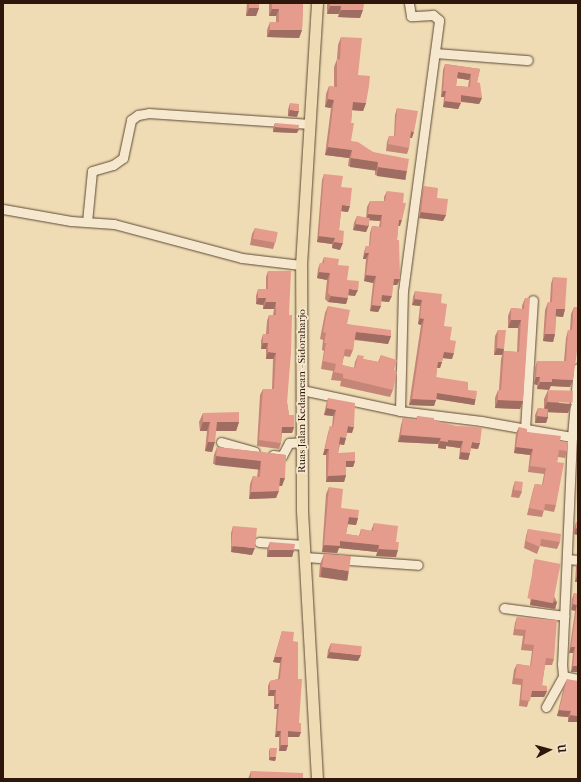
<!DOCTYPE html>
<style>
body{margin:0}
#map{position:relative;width:581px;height:782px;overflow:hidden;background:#efdcb4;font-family:"IM FELL French Canon",serif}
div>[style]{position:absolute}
.roads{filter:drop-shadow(0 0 1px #5e4834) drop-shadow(0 0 1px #5e4834)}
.minor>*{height:9px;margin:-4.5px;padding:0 4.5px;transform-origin:4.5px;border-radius:4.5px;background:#f5e8ce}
.major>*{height:11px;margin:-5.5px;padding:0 5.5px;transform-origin:5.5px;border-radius:5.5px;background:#efdcb4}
.wall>*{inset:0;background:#c58678}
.shaded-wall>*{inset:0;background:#a06d62;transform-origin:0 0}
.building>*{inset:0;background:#e59c8c;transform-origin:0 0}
span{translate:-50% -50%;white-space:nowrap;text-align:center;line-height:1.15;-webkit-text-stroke:3.5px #f5e8ce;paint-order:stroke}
.street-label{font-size:11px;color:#2d170a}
.frame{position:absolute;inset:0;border:4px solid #2d170a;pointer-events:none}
.north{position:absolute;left:529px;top:730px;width:40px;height:40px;-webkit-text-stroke:3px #f5e8ce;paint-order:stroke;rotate:84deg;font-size:11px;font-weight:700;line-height:16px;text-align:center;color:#2d170a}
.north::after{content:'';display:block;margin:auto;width:14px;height:18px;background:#2d170a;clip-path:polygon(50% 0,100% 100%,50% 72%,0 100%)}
</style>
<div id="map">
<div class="roads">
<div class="minor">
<i style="left:436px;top:53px;width:92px;rotate:4.4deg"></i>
<i style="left:3px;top:209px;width:69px;rotate:10deg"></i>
<i style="left:71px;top:221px;width:43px;rotate:4deg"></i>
<i style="left:114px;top:224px;width:132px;rotate:14.9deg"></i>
<i style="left:242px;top:258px;width:59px;rotate:6.8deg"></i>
<i style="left:87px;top:222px;width:51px;rotate:-84.4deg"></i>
<i style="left:92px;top:171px;width:22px;rotate:-16deg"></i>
<i style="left:113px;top:165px;width:12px;rotate:-35deg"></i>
<i style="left:123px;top:158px;width:39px;rotate:-78deg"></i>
<i style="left:131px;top:120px;width:9px;rotate:-36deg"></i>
<i style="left:138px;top:115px;width:11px;rotate:-10deg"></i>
<i style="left:149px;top:113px;width:161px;rotate:3.9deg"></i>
<i style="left:578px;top:368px;width:69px;rotate:95deg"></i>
<i style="left:572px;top:437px;width:227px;rotate:92.5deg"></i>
<i style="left:562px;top:664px;width:12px;rotate:85deg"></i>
<i style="left:563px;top:676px;width:15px;rotate:11deg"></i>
<i style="left:302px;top:390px;width:100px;rotate:12.1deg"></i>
<i style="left:400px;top:411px;width:82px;rotate:7deg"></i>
<i style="left:481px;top:421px;width:92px;rotate:10deg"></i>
<i style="left:400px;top:411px;width:120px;rotate:-88.6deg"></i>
<i style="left:403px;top:291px;width:273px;rotate:-82.4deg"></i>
<i style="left:439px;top:20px;width:8px;rotate:-140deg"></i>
<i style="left:433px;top:15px;width:22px;rotate:177deg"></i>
<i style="left:411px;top:16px;width:13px;rotate:-99deg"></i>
<i style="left:525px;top:429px;width:129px;rotate:-86.5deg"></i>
<i style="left:221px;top:442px;width:35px;rotate:16deg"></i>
<i style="left:273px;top:455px;width:9px;rotate:6deg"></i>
<i style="left:282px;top:456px;width:15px;rotate:-62deg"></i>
<i style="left:289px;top:443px;width:13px;rotate:-4deg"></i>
<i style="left:259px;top:542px;width:45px;rotate:3.8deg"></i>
<i style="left:305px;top:557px;width:113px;rotate:4deg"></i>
<i style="left:567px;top:559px;width:11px;rotate:5deg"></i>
<i style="left:504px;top:608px;width:61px;rotate:7.6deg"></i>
<i style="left:546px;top:707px;width:35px;rotate:-61deg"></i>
</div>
<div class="major">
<i style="left:317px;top:779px;width:270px;rotate:-93.2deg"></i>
<i style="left:302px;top:509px;width:244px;rotate:-90.2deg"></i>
<i style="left:301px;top:265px;width:262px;rotate:-86.5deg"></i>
</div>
</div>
<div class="wall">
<i style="clip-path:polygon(247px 3px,303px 3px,302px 30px,299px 38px,267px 37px,267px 30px,270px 22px,276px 22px,276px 16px,269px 16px,269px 3px,259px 3px,259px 8px,256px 16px,246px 16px)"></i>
<i style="clip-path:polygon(327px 3px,364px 3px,360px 18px,338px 17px,339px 14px,327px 14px)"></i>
<i style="clip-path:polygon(341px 37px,358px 75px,366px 103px,363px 111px,352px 110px,351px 123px,351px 141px,373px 152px,407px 171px,404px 179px,375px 175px,375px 170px,348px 166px,349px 158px,325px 155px,331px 108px,325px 107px,326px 94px,329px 86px,334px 87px,334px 67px,337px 59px,338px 45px)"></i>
<i style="clip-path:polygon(evenodd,445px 64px,480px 69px,477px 82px,482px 98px,479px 104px,461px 102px,458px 109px,443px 107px,444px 97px,441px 97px,443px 70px,445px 64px,457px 78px,469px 80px,468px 87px,456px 86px,457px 78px)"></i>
<i style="clip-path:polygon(290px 103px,297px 117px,288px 116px,288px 110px)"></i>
<i style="clip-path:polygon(397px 108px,412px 138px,410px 138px,409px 148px,407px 154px,386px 151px,387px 142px,389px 136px,394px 136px,395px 115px)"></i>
<i style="clip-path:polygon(275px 123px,297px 133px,273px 132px,273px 128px)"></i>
<i style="clip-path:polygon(324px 174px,341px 187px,348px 212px,341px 211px,339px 230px,340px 250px,332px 248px,332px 244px,317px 242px,322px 180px)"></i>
<i style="clip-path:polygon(424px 186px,437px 198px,446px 215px,443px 221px,419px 218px,422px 192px)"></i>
<i style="clip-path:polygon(387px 191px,400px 226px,398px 226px,397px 240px,400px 279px,397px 285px,393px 285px,389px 302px,381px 301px,381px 306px,378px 312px,370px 311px,373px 283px,364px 281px,366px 259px,363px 259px,364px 252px,366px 246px,369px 246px,370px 233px,372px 226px,379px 227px,380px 221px,369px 220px,369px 225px,366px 232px,353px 230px,354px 223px,357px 216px,366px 218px,367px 207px,370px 201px,384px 201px,384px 197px)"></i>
<i style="clip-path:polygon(255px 228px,275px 243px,273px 249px,250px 245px,252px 234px)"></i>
<i style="clip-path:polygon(324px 257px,338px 265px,347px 280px,355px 296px,348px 295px,346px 304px,328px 302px,325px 299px,327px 280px,317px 278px,318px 269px,320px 263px,322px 263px)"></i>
<i style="clip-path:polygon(268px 271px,289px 315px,287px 402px,289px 415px,294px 427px,292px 433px,282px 433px,281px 443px,279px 449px,257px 446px,260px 395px,263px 389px,272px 389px,273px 359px,266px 359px,266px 349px,261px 349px,261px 341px,263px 334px,266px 334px,267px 321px,269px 315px,273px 315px,274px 309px,263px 309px,263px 305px,256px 304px,256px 296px,258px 289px,266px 289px,266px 277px)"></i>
<i style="clip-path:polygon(553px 277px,565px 309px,563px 317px,556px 316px,555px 334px,553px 342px,543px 341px,545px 310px,548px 302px,550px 302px,551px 284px)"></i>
<i style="clip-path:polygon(415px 291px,441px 303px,444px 326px,450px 340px,452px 359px,443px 358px,440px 368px,437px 368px,436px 377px,468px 390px,474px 405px,436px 399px,434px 406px,409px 405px,421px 325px,418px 324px,420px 306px,412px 305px,413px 297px)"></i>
<i style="clip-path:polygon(525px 298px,523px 401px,520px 409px,495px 408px,495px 398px,498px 390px,499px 390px,501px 359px,502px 355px,494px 355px,495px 336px,498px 330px,504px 351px,517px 352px,518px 328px,508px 328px,508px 316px,511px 308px,522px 309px,522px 306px)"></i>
<i style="clip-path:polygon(328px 306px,347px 324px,391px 336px,388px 344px,354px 340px,353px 350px,350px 357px,344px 356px,342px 365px,354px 368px,355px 362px,358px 355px,363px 359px,378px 362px,381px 355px,394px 370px,393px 390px,390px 397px,340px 386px,341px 381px,331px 380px,333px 371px,321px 369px,324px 351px,322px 350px,323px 340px,320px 339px,325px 313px)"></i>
<i style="clip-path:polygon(574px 307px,570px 387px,551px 386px,537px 389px,537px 385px,534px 384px,535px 368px,537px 361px,564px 361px,566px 338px,568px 330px,570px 330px,571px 314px)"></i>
<i style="clip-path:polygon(548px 390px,568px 413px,548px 412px,548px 417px,546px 423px,535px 423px,535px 415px,538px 408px,544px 409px,544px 399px)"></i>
<i style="clip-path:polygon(328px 398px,352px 433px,347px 433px,344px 445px,340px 444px,338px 453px,355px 461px,353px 467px,346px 467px,346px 475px,344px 482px,326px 482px,326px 455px,323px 455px,328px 433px,330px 426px,332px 427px,333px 416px,324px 415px,326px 405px)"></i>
<i style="clip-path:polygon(203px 413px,239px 422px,236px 431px,216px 431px,212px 452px,205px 451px,207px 431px,200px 431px,199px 422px)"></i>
<i style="clip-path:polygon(417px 416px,434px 420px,478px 449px,471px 448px,468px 460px,459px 459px,460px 448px,446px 446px,446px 449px,438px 448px,438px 444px,398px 442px,401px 425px,403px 418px,416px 420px)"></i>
<i style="clip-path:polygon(519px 427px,527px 432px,560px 441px,567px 451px,565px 458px,558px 457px,557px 462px,556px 505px,554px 512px,544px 510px,542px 517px,527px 515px,533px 490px,535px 484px,542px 485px,544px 474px,528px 472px,530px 455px,514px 453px,516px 433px)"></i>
<i style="clip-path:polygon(217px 447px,286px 455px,282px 486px,279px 486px,276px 498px,249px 499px,250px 484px,253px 476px,257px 477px,258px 469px,213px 464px,214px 455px)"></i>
<i style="clip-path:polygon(515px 481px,522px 492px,519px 498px,511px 497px,513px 487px)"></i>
<i style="clip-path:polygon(329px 487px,341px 508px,358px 518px,356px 525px,348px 524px,346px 534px,359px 536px,361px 529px,371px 531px,374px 523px,396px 542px,396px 557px,376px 556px,377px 552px,339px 548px,337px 553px,322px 552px,326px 494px)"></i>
<i style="clip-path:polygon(576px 522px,578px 522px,578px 535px,574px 534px,574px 528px)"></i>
<i style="clip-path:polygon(233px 526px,252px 555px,231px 552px,231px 533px)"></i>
<i style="clip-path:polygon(528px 529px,560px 542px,557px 549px,540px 546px,537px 554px,524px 548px,526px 536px)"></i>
<i style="clip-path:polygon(270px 542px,294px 550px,292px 557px,267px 557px,267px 549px)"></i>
<i style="clip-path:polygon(324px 554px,346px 581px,319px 577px,320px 564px)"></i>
<i style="clip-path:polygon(535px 559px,557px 602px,555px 609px,530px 605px,533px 566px)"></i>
<i style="clip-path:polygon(578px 560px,578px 582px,575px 582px,576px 566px)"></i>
<i style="clip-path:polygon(578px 586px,578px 672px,571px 672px,573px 653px,569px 653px,575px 611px,571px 610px,572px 599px,574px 593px,577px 594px)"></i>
<i style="clip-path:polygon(517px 617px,554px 659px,552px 665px,545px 665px,542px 685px,547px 691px,544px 697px,530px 697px,527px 707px,519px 706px,521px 685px,512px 684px,514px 670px,517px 664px,530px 666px,532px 651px,521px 650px,523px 636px,513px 635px,515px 623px)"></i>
<i style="clip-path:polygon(282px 631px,293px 641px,298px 679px,299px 723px,301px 732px,299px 737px,288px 737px,288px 745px,286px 751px,279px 751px,279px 737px,275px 737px,277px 709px,274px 709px,274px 696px,268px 696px,268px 686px,270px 681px,278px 679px,280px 663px,273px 662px)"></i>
<i style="clip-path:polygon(331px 643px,358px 661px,327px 658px,328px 650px)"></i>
<i style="clip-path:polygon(567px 679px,578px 722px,568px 722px,568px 717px,557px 716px,564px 686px)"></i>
<i style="clip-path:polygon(270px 748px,276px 757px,275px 761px,269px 760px,269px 751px)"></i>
<i style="clip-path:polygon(251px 771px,303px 779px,248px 779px)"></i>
</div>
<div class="shaded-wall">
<i style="clip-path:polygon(330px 6px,341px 6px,339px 14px,327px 14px)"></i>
<i style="clip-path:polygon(249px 8px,259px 8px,256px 16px,246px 16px)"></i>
<i style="clip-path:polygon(272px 9px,279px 9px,276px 16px,269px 16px)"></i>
<i style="clip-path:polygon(341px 10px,363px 10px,360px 18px,338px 17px)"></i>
<i style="clip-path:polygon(270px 30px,302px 30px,299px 38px,267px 37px)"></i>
<i style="clip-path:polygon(458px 72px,471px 74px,469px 80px,456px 78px)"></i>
<i style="clip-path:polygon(443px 91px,446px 91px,444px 97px,441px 97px)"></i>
<i style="clip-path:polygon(461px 95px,482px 98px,479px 104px,459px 101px)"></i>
<i style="clip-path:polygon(328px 99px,334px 100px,331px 108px,325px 107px)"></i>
<i style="clip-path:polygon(445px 101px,461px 103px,458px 109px,443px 107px)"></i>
<i style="clip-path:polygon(353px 102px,366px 103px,363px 111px,350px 110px)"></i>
<i style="clip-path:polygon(290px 110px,299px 111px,297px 117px,288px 116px)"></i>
<i style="clip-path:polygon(275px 127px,299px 129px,297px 133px,273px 132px)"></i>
<i style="clip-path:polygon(411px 131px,414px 132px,412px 138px,409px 138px)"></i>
<i style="clip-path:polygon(328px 147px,352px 150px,349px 158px,325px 155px)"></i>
<i style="left:351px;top:158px;width:27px;height:9px;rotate:8deg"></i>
<i style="left:378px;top:167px;width:29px;height:9px;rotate:8deg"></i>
<i style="clip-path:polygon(342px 205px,350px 206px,348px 212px,340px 211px)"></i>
<i style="clip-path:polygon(421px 212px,446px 215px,443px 221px,419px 218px)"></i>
<i style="clip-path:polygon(368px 214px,382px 215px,380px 221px,366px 220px)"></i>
<i style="clip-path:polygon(399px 220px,402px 220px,400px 226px,397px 226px)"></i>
<i style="clip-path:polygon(356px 224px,369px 225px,366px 232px,353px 230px)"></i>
<i style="clip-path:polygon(319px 236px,335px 238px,332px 244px,317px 242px)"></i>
<i style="clip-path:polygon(334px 242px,343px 243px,340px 250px,332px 248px)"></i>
<i style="clip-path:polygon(365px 253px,369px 253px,366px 259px,363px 259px)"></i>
<i style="clip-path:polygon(319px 272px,330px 273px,327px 280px,317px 278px)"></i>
<i style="clip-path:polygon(366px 275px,376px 276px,373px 283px,364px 281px)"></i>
<i style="clip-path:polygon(394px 279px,400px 279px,397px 285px,391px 285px)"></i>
<i style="clip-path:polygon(349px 289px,358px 290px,355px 296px,347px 295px)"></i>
<i style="clip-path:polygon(382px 295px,392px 296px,389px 302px,379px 301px)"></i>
<i style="clip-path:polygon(331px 296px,348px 298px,346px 304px,328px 302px)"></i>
<i style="clip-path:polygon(258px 298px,266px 298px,263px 305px,256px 304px)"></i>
<i style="clip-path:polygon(415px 299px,422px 300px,420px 306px,412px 305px)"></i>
<i style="clip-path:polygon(266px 302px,276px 302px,274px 309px,263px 309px)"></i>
<i style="clip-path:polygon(372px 305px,381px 306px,378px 312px,370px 311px)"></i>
<i style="clip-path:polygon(556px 309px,565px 309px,563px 317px,553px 316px)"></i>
<i style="clip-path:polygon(420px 318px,424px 319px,421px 325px,418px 324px)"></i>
<i style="clip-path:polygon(511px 320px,521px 320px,518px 328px,508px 328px)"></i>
<i style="clip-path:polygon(356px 332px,391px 336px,388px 344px,353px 339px)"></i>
<i style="clip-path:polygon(545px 334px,555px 334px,553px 342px,543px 341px)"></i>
<i style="clip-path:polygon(263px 343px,268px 343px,266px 349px,261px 349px)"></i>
<i style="clip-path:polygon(497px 348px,504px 349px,502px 355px,494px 355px)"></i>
<i style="clip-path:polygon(268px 352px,276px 353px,273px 359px,266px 359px)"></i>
<i style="clip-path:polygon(444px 352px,454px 353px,452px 359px,442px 358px)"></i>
<i style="clip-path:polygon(438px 362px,442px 362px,440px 368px,436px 368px)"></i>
<i style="clip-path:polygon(536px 377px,540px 377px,537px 385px,534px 384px)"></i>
<i style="clip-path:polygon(552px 379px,573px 380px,570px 387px,551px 386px,549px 390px,537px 389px,540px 382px)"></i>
<i style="left:437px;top:393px;width:39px;height:6px;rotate:9deg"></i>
<i style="clip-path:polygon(412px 399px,436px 400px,434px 406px,409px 405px)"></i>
<i style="clip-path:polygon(498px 400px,523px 401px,520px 409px,495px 408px)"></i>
<i style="clip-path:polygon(547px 402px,572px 404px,568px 413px,543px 412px)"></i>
<i style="clip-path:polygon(327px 408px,336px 410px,333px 416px,324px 415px)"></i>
<i style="clip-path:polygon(537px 416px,548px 417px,546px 423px,535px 423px)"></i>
<i style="clip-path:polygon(203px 422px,210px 422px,207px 431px,200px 431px)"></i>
<i style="clip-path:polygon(217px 422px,239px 422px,236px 431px,214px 431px)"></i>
<i style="clip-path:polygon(348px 426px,354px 427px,352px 433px,346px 432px)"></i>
<i style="clip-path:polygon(282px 427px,294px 427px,292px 433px,280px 433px)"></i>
<i style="clip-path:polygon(401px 435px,441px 438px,438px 444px,398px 442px)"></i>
<i style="clip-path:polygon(340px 437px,346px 438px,344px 445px,338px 444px)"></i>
<i style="clip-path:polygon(448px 440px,463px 441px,460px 448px,446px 446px,446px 449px,438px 448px,440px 441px)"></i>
<i style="clip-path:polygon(208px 442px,215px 442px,212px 452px,205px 451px)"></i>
<i style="clip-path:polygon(472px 442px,480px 443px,478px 449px,470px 448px)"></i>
<i style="clip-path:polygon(516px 447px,533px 449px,530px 455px,514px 453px)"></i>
<i style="clip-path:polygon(325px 449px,329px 449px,326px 455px,323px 455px)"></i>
<i style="clip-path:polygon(461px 452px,470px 453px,468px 460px,459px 459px)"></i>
<i style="left:216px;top:456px;width:45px;height:9px;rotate:6deg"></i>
<i style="clip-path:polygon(346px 461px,355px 461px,353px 467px,343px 467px)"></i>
<i style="clip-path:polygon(346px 475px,344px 482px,326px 482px,328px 476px)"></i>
<i style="clip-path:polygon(280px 478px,285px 478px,282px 486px,277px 486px)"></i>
<i style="clip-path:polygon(279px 491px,276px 498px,249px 499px,251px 492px)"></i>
<i style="clip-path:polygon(349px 517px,358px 518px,356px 525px,346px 524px)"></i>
<i style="clip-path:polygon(576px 528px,578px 529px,578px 535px,574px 534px)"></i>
<i style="clip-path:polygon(340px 541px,379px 545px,377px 552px,339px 548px,337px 553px,322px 552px,324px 545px)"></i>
<i style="clip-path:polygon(233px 546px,255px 548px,252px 555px,231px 552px)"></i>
<i style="clip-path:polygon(379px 549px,398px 550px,396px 557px,376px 556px)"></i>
<i style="clip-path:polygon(269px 550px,294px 550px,292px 557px,267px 557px)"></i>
<i style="left:322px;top:567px;width:27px;height:10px;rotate:8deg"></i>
<i style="clip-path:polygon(577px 576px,578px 576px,578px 582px,575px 582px)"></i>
<i style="clip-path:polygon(532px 599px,557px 602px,555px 609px,530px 605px)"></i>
<i style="left:573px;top:604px;width:4px;height:6px;rotate:14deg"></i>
<i style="clip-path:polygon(571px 647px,575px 647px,573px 653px,569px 653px)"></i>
<i style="clip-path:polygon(330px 652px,361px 655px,358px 661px,327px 658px)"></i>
<i style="clip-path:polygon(275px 657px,282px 657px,280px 663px,273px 662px)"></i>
<i style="clip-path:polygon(573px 666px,578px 666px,578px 672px,571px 672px)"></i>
<i style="clip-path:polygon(270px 690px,276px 690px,274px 696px,268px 696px)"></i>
<i style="clip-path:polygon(532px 691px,547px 691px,544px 697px,530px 697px)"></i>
<i style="clip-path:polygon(276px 704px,279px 704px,277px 709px,274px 709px)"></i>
<i style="clip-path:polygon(559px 710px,571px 711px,568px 717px,557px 716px)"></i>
<i style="clip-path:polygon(570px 715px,578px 716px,578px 722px,568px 722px)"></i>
<i style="clip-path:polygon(277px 731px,281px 731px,279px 737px,275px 737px)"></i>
<i style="clip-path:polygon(288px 731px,301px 732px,299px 737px,286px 737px)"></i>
<i style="clip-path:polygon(281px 745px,288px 745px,286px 751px,279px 751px)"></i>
<i style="clip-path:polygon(270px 757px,276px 757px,275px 761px,269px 760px)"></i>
</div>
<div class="building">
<i style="left:249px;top:3px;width:10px;height:5px"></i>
<i style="clip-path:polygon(272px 3px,303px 3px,302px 30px,270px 30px,270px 22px,279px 22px,279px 9px,272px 9px)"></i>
<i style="clip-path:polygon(330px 3px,364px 3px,363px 10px,341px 10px,341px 6px,330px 6px)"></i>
<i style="clip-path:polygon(341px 37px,362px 38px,358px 75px,370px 76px,369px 86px,366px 103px,353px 102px,351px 123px,354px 123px,351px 141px,358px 142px,373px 152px,409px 159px,407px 171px,378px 167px,378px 162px,351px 158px,352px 150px,328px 147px,334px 100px,328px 99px,329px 86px,337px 87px,337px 59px,340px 60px)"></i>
<i style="clip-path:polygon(evenodd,445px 64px,480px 69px,477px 82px,480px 83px,482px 98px,461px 95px,461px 103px,445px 101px,446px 91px,443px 91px,445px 64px,458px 72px,471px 74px,470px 87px,456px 86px,458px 72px)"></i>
<i style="clip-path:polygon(290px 103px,299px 104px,299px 111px,290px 110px)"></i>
<i style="clip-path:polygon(397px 108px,418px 111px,414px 132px,411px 131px,409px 148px,388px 144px,389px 136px,395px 136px)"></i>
<i style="left:275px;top:123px;width:24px;height:4px;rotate:5deg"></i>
<i style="clip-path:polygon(324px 174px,343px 176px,341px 187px,352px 188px,350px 206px,342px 205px,339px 230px,344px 231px,343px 243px,334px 242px,335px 238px,319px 236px)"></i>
<i style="clip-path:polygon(424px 186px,438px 188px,437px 198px,448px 199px,446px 215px,421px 212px)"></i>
<i style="clip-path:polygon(387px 191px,404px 193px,403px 203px,406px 203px,402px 220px,399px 220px,397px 240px,399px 240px,400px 279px,394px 279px,392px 296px,382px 295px,381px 306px,372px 305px,376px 276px,366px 275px,369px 253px,365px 253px,366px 246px,370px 246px,372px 226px,381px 227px,382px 215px,368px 214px,370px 201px,385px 201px)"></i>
<i style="left:357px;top:216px;width:13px;height:8px;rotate:9deg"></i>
<i style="left:255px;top:228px;width:23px;height:11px;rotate:10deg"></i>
<i style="clip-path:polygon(324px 257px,339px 259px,338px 265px,349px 266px,347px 280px,359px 281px,358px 290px,349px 289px,348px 298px,331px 296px,328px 293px,330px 273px,319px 272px,320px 263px,324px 263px)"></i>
<i style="clip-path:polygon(268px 271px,291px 271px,289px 315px,292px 315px,291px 353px,287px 402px,289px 415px,294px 415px,294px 427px,282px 427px,281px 443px,259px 440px,263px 389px,274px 389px,276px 353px,268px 352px,268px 343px,263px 343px,263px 334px,269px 334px,269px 315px,276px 315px,276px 302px,266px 302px,266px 298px,258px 298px,258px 289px,268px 289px)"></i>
<i style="clip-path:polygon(553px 277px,567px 278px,565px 309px,556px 309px,555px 334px,545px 334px,548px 302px,552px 302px)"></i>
<i style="clip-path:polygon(415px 291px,442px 294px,441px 303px,447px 304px,444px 326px,452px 327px,450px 340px,456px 341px,454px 353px,444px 352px,442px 362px,438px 362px,436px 377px,468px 382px,468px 390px,477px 391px,476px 399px,437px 393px,436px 400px,412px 399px,424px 319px,420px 318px,422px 300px,415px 299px)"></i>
<i style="clip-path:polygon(525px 298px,530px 298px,523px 401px,498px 400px,498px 390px,501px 390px,504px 351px,519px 352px,521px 320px,511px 320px,511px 308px,524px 309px)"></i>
<i style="clip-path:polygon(328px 306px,350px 310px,347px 324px,391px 330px,391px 336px,356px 332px,353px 350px,345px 349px,342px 365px,355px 368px,358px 355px,364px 356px,363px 359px,379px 362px,381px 355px,397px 360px,394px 370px,397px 372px,393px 390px,343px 378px,343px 374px,334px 372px,336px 364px,323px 361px,326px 343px,324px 343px,326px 333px,323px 332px)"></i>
<i style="clip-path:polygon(574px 307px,578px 307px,578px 344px,573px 380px,552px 379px,552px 382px,540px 382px,540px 377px,536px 377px,537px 361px,566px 361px,568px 330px,572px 330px)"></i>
<i style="clip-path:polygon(498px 330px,506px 330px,504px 349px,497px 348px)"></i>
<i style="left:548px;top:390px;width:25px;height:12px;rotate:2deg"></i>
<i style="clip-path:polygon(328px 398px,355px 403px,354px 427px,348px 426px,346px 438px,340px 437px,338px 453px,355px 452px,355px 461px,346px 461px,346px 475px,328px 476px,329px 449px,325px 449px,330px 426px,333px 427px,336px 410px,327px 408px)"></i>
<i style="left:538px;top:408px;width:10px;height:8px;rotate:6deg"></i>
<i style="clip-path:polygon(239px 412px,239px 422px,217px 422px,215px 442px,208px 442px,210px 422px,203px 422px,203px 413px)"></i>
<i style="clip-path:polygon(417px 416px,434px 418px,434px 420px,456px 426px,482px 427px,480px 443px,472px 442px,470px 453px,461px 452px,463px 441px,448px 440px,448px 442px,440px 441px,441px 438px,401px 435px,403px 418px,417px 420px)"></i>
<i style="clip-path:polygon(519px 427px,527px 429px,527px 432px,561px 436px,560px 441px,568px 442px,567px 451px,559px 450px,557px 462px,564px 463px,556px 505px,545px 504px,544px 511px,529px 508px,535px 484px,543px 485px,546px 468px,530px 466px,533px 449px,516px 447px)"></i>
<i style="clip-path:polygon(217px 447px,286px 455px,285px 478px,280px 478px,279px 491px,251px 492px,253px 476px,260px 477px,261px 461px,216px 456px)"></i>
<i style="left:515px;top:481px;width:8px;height:9px;rotate:7deg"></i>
<i style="clip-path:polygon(329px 487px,343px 489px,341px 508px,359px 510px,358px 518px,349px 517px,346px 534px,360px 536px,361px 529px,373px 531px,374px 523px,398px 526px,396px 542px,399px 542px,398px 550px,379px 549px,379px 545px,340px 541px,340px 546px,324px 545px)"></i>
<i style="clip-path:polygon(576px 522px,578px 522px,578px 529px,576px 528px)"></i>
<i style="left:233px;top:526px;width:24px;height:20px;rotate:5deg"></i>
<i style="clip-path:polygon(528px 529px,561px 534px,560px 542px,541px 539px,540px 547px,526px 541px)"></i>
<i style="clip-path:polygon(270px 542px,295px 544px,294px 550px,269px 550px)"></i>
<i style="clip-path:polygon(324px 554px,351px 556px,349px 571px,322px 567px)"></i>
<i style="left:535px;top:559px;width:26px;height:40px;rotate:11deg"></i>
<i style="clip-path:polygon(578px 560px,578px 576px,577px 576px)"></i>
<i style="clip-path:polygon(574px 593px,578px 594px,578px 666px,573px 666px,575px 647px,571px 647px,577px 605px,573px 604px)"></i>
<i style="clip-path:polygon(517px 617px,557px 620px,554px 659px,546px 658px,542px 685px,547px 686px,547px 691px,532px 691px,530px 701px,521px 700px,523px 679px,515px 678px,517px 664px,531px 666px,534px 645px,524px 644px,526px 630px,515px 629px)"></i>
<i style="clip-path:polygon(282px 631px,294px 632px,293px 641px,298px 642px,298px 679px,302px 679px,299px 723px,301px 723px,301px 732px,288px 731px,288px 745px,281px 745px,281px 731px,277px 731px,279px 704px,276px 704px,276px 690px,270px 690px,270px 681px,280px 679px,282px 657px,275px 657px)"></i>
<i style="left:331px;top:643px;width:31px;height:9px;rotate:6deg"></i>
<i style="clip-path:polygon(567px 679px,578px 681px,578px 716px,570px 715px,571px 711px,559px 710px)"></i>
<i style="clip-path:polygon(270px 748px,277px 748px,276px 757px,270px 757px)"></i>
<i style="clip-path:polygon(251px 771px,303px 773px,303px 779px,251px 779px)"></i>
</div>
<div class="street-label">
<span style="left:302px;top:391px;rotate:-90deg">Ruas Jalan Kedamean - Sidoraharjo</span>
</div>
<div class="frame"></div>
<div class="north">U</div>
</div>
